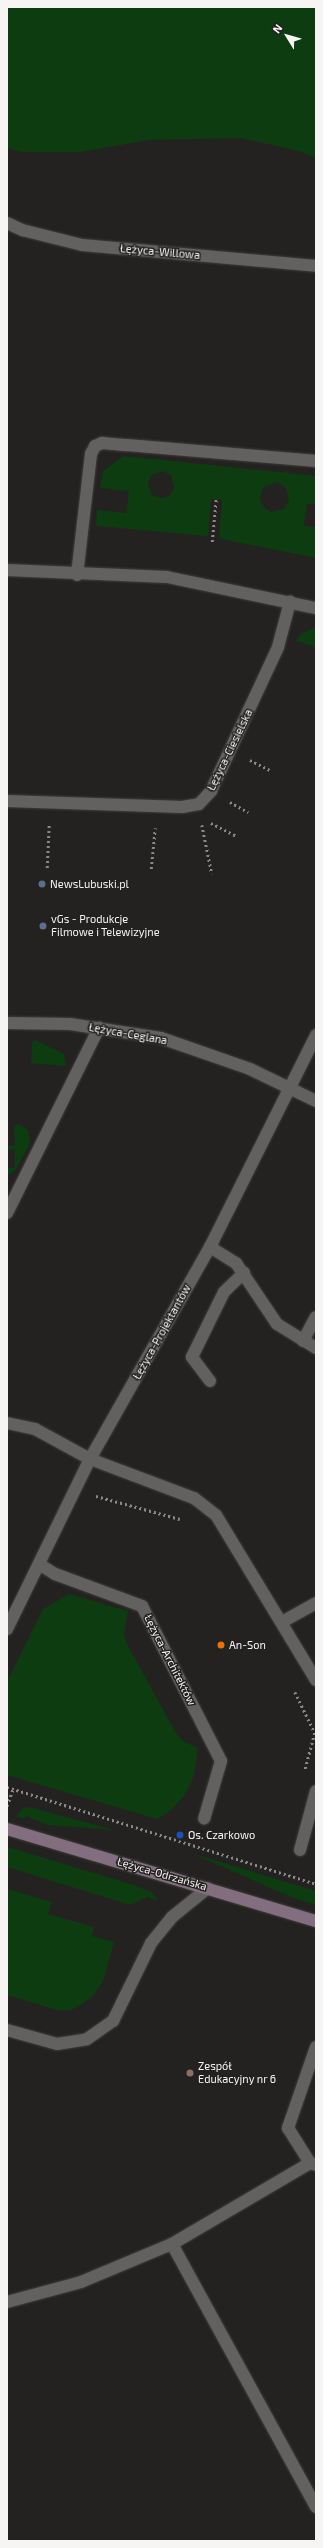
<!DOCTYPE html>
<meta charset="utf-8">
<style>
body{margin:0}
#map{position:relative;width:323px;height:2548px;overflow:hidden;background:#242221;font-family:"Exo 2",sans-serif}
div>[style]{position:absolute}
.green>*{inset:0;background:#0c3c10}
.path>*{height:2.5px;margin-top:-1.25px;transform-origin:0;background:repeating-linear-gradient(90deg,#8b8988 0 2px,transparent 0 5px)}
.roads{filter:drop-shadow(0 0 1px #403f3d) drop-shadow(0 0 1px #403f3d)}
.service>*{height:12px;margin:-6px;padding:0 6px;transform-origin:6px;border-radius:6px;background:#63615f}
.minor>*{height:12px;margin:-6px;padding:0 6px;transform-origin:6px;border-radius:6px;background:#63615f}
.secondary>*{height:12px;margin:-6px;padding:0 6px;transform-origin:6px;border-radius:6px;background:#836e7f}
.dots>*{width:11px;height:11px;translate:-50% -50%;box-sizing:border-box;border:2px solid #242221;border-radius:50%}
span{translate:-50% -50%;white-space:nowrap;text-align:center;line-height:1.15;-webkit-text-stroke:3px #242221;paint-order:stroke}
.street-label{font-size:11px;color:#f6f5f3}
.poi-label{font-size:11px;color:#f6f5f3}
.left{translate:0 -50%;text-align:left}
.frame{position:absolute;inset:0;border:8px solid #f6f5f3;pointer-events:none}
.north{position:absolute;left:267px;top:16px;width:40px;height:40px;-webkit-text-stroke:3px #242221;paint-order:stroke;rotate:307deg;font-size:11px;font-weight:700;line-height:16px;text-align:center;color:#f6f5f3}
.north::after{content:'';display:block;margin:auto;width:14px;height:18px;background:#f6f5f3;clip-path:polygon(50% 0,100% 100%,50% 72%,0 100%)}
</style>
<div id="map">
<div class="green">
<i style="clip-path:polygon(7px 7px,316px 7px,316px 158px,299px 151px,240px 138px,149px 140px,80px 152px,22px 152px,7px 148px)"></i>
<i style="clip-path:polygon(evenodd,123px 456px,316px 476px,316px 504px,307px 504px,304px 526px,316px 527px,316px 558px,221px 539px,219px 536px,222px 500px,211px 499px,208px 536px,96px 526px,97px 510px,126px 513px,129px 491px,100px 488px,103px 471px,123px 456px,163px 471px,171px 475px,174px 488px,169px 496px,161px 498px,152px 495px,148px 483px,151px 475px,163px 471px,123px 456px,277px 482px,286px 488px,289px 501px,284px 509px,271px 512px,263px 507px,260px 498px,263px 488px,277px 482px)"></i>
<i style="clip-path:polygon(316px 627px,316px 647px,296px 641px,301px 634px)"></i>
<i style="clip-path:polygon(35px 1040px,64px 1054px,66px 1066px,31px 1063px,32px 1042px)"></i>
<i style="clip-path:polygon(18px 1124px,28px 1130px,30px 1143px,15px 1171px,8px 1175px,8px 1168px,15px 1168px,15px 1150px,7px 1149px,7px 1146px,15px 1146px,14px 1126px)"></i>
<i style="clip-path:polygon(69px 1594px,128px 1611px,124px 1634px,126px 1642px,176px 1733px,183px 1741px,198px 1748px,194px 1775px,185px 1795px,170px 1811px,157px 1819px,7px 1775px,7px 1682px,43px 1609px)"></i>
<i style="clip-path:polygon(24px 1807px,33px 1808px,115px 1830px,48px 1825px,26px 1816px,24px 1819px,16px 1816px)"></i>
<i style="clip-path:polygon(8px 1847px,137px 1886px,153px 1893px,158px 1901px,147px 1897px,130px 1905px,7px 1867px)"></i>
<i style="clip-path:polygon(191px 1853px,316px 1891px,316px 1905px,291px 1897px)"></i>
<i style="clip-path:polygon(7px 1889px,52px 1902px,48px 1914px,94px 1927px,92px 1936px,114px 1942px,103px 1981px,93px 1996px,82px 2004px,71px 2010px,57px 2010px,7px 1995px)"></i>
</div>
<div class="path">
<i style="left:212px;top:542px;width:43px;rotate:-84.7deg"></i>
<i style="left:250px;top:760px;width:22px;rotate:27deg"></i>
<i style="left:230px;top:802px;width:21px;rotate:29deg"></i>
<i style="left:211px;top:823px;width:28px;rotate:27deg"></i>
<i style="left:202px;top:825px;width:50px;rotate:78.5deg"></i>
<i style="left:47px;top:868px;width:44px;rotate:-87.4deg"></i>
<i style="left:151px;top:869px;width:41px;rotate:-84.4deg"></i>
<i style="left:96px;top:1496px;width:87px;rotate:15.3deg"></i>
<i style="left:295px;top:1692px;width:46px;rotate:64deg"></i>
<i style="left:315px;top:1733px;width:38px;rotate:105deg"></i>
<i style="left:7px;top:1787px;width:324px;rotate:17.4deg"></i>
<i style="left:7px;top:1806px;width:18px;rotate:-71deg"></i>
</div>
<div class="roads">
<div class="service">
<i style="left:77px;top:575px;width:122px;rotate:-83.4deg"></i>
<i style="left:91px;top:454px;width:9px;rotate:-63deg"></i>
<i style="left:95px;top:446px;width:8px;rotate:-23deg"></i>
<i style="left:102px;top:443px;width:25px;rotate:5deg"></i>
<i style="left:127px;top:445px;width:190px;rotate:4.8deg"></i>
<i style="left:7px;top:801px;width:175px;rotate:2deg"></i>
<i style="left:182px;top:807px;width:17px;rotate:-10deg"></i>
<i style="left:199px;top:804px;width:18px;rotate:-47deg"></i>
<i style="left:211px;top:791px;width:159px;rotate:-65deg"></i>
<i style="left:278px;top:647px;width:47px;rotate:-75.1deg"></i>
<i style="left:7px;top:1213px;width:207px;rotate:-63.6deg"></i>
<i style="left:210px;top:1247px;width:31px;rotate:32deg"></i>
<i style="left:236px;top:1263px;width:73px;rotate:56.1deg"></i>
<i style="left:277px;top:1324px;width:46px;rotate:31.6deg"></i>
<i style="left:303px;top:1341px;width:27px;rotate:-62deg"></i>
<i style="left:210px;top:1381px;width:30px;rotate:-127deg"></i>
<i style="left:192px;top:1357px;width:72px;rotate:-63.8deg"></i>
<i style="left:224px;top:1292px;width:28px;rotate:-44deg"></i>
<i style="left:90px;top:1459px;width:111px;rotate:20.6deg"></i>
<i style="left:194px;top:1498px;width:28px;rotate:38deg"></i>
<i style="left:216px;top:1515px;width:193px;rotate:58.8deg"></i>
<i style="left:39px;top:1564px;width:19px;rotate:32deg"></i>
<i style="left:55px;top:1574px;width:93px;rotate:20.2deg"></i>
<i style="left:142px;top:1606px;width:174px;rotate:63deg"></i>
<i style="left:221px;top:1761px;width:60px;rotate:106.3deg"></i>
<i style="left:300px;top:1850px;width:61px;rotate:-74.8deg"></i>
<i style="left:7px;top:2030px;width:52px;rotate:15.6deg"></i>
<i style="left:57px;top:2044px;width:30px;rotate:-9deg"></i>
<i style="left:87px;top:2039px;width:32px;rotate:-35deg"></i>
<i style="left:113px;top:2021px;width:87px;rotate:-64deg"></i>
<i style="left:151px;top:1943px;width:33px;rotate:-51deg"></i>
<i style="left:172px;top:1917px;width:46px;rotate:-38.9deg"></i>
<i style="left:316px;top:2047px;width:86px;rotate:109.1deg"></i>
<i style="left:288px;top:2128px;width:41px;rotate:57.8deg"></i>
<i style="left:310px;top:2163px;width:6px;rotate:18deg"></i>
<i style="left:310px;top:2163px;width:160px;rotate:149.6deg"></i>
<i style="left:172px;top:2244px;width:300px;rotate:61.3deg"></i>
<i style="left:7px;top:2302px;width:77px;rotate:-15.1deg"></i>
<i style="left:81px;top:2282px;width:99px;rotate:-22.7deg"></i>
</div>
<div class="minor">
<i style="left:7px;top:223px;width:17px;rotate:25deg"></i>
<i style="left:22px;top:230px;width:62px;rotate:14deg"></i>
<i style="left:82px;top:245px;width:235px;rotate:5.1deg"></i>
<i style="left:7px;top:570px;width:160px;rotate:2.5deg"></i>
<i style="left:167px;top:577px;width:152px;rotate:11.8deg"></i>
<i style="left:7px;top:1023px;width:63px;rotate:0.9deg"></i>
<i style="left:70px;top:1024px;width:92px;rotate:8.7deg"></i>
<i style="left:161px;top:1038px;width:94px;rotate:19.2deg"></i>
<i style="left:250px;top:1069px;width:73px;rotate:25.9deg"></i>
<i style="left:7px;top:1423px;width:29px;rotate:12deg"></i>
<i style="left:35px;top:1429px;width:63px;rotate:28.6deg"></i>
<i style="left:282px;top:1622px;width:39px;rotate:-29deg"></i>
<i style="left:7px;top:1629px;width:189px;rotate:-64deg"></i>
<i style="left:90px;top:1459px;width:244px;rotate:-60.5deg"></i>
<i style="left:210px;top:1247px;width:237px;rotate:-63.4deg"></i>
</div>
<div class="secondary">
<i style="left:7px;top:1829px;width:322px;rotate:16.6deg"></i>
</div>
</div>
<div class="dots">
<i style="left:42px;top:884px;background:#5c6f8a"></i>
<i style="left:43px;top:926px;background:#5c6f8a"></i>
<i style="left:221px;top:1645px;background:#e8710a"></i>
<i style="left:180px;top:1835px;background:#1a4fb4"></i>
<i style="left:190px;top:2073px;background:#8d6e63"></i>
</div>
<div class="street-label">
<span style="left:160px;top:252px;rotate:5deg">Łężyca-Willowa</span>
<span style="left:230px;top:750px;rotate:-64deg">Łężyca-Ciesielska</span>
<span style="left:128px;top:1034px;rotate:10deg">Łężyca-Ceglana</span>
<span style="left:162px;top:1332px;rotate:-61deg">Łężyca-Projektantów</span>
<span style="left:170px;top:1660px;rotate:63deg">Łężyca-Architektów</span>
<span style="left:162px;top:1874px;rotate:16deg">Łężyca-Odrzańska</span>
</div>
<div class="poi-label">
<span class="left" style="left:50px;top:884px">NewsLubuski.pl</span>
<span class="left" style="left:51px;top:926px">vGs - Produkcje<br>Filmowe i Telewizyjne</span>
<span class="left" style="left:229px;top:1645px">An-Son</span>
<span class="left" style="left:188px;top:1835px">Os. Czarkowo</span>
<span class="left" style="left:198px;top:2073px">Zespół<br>Edukacyjny nr 6</span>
</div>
<div class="frame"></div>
<div class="north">N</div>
</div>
